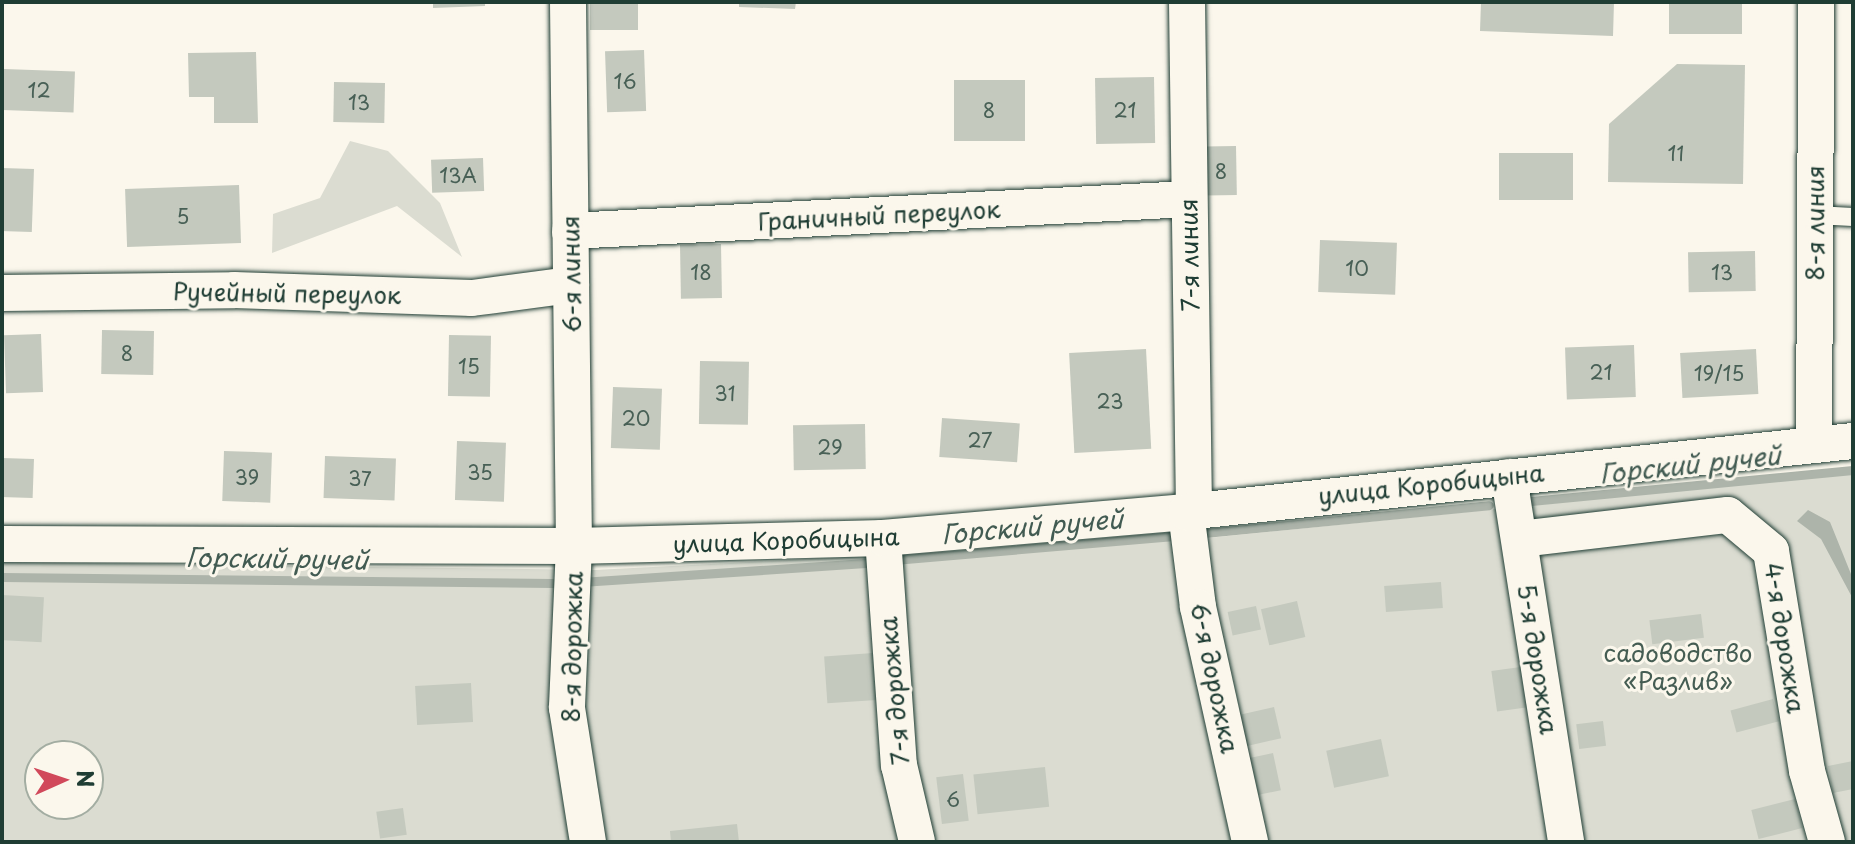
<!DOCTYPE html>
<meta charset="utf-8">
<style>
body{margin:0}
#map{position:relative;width:1855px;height:844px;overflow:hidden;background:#fbf7ec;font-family:"Playpen Sans",sans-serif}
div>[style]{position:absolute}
.green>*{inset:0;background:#dbdcd1}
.water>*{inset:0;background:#adb4aa}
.stream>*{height:9px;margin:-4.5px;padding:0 4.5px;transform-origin:4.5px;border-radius:4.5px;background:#adb4aa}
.building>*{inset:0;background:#c4c9be;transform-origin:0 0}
.roads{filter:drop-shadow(0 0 2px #1f3d34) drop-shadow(0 0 2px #1f3d34)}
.service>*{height:18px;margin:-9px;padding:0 9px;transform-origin:9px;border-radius:9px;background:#fbf7ec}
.minor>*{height:36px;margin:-18px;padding:0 18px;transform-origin:18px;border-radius:18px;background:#fbf7ec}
span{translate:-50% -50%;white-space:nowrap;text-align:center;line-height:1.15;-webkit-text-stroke:6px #fbf7ec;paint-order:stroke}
.number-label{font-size:20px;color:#486056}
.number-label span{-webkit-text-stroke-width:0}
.street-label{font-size:24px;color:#1f3d34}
.park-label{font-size:24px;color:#455d53}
.water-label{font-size:26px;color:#425b52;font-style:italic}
.frame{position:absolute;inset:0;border:4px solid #1f3d34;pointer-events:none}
.north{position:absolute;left:24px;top:740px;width:80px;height:80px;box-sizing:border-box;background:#fbf7ec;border:2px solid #a3ada2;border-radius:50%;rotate:87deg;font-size:22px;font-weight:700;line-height:32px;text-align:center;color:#1f3d34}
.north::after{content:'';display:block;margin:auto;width:28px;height:36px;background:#d1495b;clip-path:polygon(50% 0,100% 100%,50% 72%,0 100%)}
</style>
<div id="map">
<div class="green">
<i style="clip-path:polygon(350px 141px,388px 151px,440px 203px,462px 257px,397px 206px,272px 253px,273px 214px,320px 198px)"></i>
<i style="clip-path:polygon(evenodd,1853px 473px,1853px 842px,2px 842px,2px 562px,595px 570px,1198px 539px,1853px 473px,40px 756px,88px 756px,88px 804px,40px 804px,40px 756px)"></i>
</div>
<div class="water">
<i style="clip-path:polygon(1808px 510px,1830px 522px,1853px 579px,1853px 599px,1821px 539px,1797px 521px)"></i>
</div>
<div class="stream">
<i style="left:1531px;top:501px;width:323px;rotate:-5.5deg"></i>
<i style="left:1205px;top:533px;width:285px;rotate:-5.6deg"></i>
<i style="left:894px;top:560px;width:281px;rotate:-4.9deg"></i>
<i style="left:2px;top:577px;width:550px;rotate:0.63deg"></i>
<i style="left:581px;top:582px;width:289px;rotate:-3.8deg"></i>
</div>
<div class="building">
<i style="clip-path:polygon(433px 2px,485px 2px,485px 6px,433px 8px)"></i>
<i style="left:590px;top:2px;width:48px;height:28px"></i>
<i style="clip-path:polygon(739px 2px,796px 2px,795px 9px,739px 7px)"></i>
<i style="clip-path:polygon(1481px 2px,1614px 2px,1613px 36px,1480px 31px)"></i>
<i style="left:1669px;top:2px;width:73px;height:32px"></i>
<i style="left:644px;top:50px;width:61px;height:39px;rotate:88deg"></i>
<i style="clip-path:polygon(256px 52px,258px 123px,214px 123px,214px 97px,189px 97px,188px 53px)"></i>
<i style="clip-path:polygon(1677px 64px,1745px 65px,1743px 184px,1608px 182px,1609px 124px)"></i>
<i style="left:4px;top:69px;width:71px;height:41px;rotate:2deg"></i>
<i style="left:1154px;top:77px;width:66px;height:59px;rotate:89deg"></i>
<i style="left:954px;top:80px;width:71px;height:61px"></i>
<i style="left:334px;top:82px;width:51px;height:40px;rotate:1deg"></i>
<i style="left:1236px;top:146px;width:49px;height:31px;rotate:89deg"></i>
<i style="left:1499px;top:153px;width:74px;height:47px"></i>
<i style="left:483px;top:158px;width:33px;height:52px;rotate:88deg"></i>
<i style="left:2px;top:168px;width:32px;height:63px;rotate:2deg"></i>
<i style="left:239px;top:185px;width:58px;height:114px;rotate:88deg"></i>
<i style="left:1320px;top:240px;width:77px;height:52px;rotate:2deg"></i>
<i style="left:721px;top:244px;width:54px;height:41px;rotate:89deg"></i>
<i style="left:1755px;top:251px;width:40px;height:67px;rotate:89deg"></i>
<i style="left:102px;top:330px;width:52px;height:44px;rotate:1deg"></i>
<i style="left:41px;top:334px;width:58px;height:37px;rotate:88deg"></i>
<i style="left:449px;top:335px;width:42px;height:61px;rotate:1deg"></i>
<i style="left:1634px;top:345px;width:52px;height:69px;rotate:88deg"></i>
<i style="left:1146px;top:349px;width:100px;height:77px;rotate:87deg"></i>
<i style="left:1756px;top:349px;width:45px;height:76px;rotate:87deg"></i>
<i style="left:700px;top:361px;width:49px;height:63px;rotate:1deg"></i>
<i style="left:613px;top:387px;width:49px;height:61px;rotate:2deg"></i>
<i style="left:942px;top:418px;width:78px;height:39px;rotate:4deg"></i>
<i style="left:865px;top:424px;width:45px;height:72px;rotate:89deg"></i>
<i style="left:457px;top:441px;width:49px;height:59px;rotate:2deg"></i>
<i style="left:224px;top:451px;width:48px;height:50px;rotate:2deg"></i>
<i style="left:325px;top:456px;width:71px;height:42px;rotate:2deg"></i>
<i style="left:2px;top:458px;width:32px;height:39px;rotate:2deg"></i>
<i style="left:1441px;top:582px;width:26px;height:57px;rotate:86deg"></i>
<i style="left:2px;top:595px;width:42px;height:45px;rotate:3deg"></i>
<i style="left:1297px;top:601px;width:37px;height:37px;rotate:77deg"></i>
<i style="left:1256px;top:606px;width:24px;height:29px;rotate:78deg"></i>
<i style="left:1701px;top:614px;width:24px;height:52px;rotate:83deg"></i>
<i style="left:873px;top:653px;width:47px;height:49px;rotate:86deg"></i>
<i style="left:1527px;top:666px;width:41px;height:36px;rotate:82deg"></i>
<i style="left:471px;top:683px;width:39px;height:56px;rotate:87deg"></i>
<i style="left:1773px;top:699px;width:23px;height:44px;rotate:75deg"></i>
<i style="left:1274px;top:707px;width:32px;height:35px;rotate:77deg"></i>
<i style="left:1603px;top:721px;width:25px;height:27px;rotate:83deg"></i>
<i style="left:1381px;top:739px;width:38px;height:56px;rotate:78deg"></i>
<i style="left:1273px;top:753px;width:38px;height:25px;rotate:78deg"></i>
<i style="clip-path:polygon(1853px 761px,1853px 789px,1833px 793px,1828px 766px)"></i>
<i style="left:1045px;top:767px;width:40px;height:72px;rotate:84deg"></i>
<i style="left:963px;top:774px;width:47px;height:27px;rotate:83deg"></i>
<i style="left:1795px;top:799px;width:30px;height:45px;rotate:76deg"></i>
<i style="left:403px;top:808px;width:27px;height:27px;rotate:82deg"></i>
<i style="clip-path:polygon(737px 824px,739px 842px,671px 842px,670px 831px)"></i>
</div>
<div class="roads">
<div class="service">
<i style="left:1815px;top:215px;width:38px;rotate:3deg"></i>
</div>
<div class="minor">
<i style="left:568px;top:2px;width:544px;rotate:89.37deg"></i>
<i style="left:574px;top:546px;width:162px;rotate:92.5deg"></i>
<i style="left:567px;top:708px;width:136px;rotate:81.1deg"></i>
<i style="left:1187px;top:2px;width:506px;rotate:89.21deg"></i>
<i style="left:570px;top:231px;width:619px;rotate:-2.96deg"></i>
<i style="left:2px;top:293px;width:232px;rotate:-0.7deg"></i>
<i style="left:234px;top:290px;width:238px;rotate:1.9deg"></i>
<i style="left:472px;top:298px;width:100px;rotate:-7.5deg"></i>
<i style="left:1814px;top:444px;width:442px;rotate:-89.7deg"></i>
<i style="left:1509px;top:477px;width:369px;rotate:81.1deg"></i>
<i style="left:1186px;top:512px;width:96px;rotate:82.8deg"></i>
<i style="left:1198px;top:607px;width:241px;rotate:77.5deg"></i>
<i style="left:883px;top:538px;width:228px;rotate:86deg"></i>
<i style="left:899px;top:765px;width:79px;rotate:76.8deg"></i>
<i style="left:1520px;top:539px;width:209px;rotate:-6.6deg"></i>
<i style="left:1728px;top:515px;width:56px;rotate:39.9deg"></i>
<i style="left:1771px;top:551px;width:223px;rotate:80.7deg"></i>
<i style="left:1807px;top:771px;width:74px;rotate:74.3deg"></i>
<i style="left:2px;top:544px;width:572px;rotate:0.2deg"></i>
<i style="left:574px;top:546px;width:309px;rotate:-1.5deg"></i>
<i style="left:883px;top:538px;width:304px;rotate:-4.9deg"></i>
<i style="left:1186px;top:512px;width:671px;rotate:-6.08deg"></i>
</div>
</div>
<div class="number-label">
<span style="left:625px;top:81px">16</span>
<span style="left:39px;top:90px">12</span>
<span style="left:359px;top:102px">13</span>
<span style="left:989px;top:110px">8</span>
<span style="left:1125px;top:110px">21</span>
<span style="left:1676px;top:153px">11</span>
<span style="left:1221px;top:171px">8</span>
<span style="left:458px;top:175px">13А</span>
<span style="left:183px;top:216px">5</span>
<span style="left:1357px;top:268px">10</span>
<span style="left:701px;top:272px">18</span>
<span style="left:1722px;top:272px">13</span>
<span style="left:127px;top:353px">8</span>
<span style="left:469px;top:366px">15</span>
<span style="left:1601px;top:372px">21</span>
<span style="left:1719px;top:373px">19/15</span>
<span style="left:725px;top:393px">31</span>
<span style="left:1110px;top:401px">23</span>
<span style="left:636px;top:418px">20</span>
<span style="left:980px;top:440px">27</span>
<span style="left:830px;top:447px">29</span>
<span style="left:480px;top:472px">35</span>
<span style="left:247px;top:477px">39</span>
<span style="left:360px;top:478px">37</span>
<span style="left:953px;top:799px">6</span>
</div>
<div class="street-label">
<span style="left:879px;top:215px;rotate:-3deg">Граничный переулок</span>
<span style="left:1815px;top:223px;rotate:-90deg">8-я линия</span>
<span style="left:1189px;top:255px;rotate:-91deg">7-я линия</span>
<span style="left:571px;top:274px;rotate:-91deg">6-я линия</span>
<span style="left:287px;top:293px;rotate:1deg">Ручейный переулок</span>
<span style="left:1431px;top:484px;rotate:-6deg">улица Коробицына</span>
<span style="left:786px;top:540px;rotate:-2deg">улица Коробицына</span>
<span style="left:1785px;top:638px;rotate:81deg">4-я дорожка</span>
<span style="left:572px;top:647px;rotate:-89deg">8-я дорожка</span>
<span style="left:1538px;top:659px;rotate:81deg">5-я дорожка</span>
<span style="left:1215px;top:678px;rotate:78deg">6-я дорожка</span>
<span style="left:894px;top:691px;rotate:-95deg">7-я дорожка</span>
</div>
<div class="park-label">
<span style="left:1678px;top:667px">садоводство<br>«Разлив»</span>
</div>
<div class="water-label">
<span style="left:1690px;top:464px;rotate:-6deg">Горский ручей</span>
<span style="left:1032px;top:526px;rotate:-5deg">Горский ручей</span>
<span style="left:277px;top:558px;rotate:1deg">Горский ручей</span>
</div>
<div class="frame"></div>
<div class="north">N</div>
</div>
